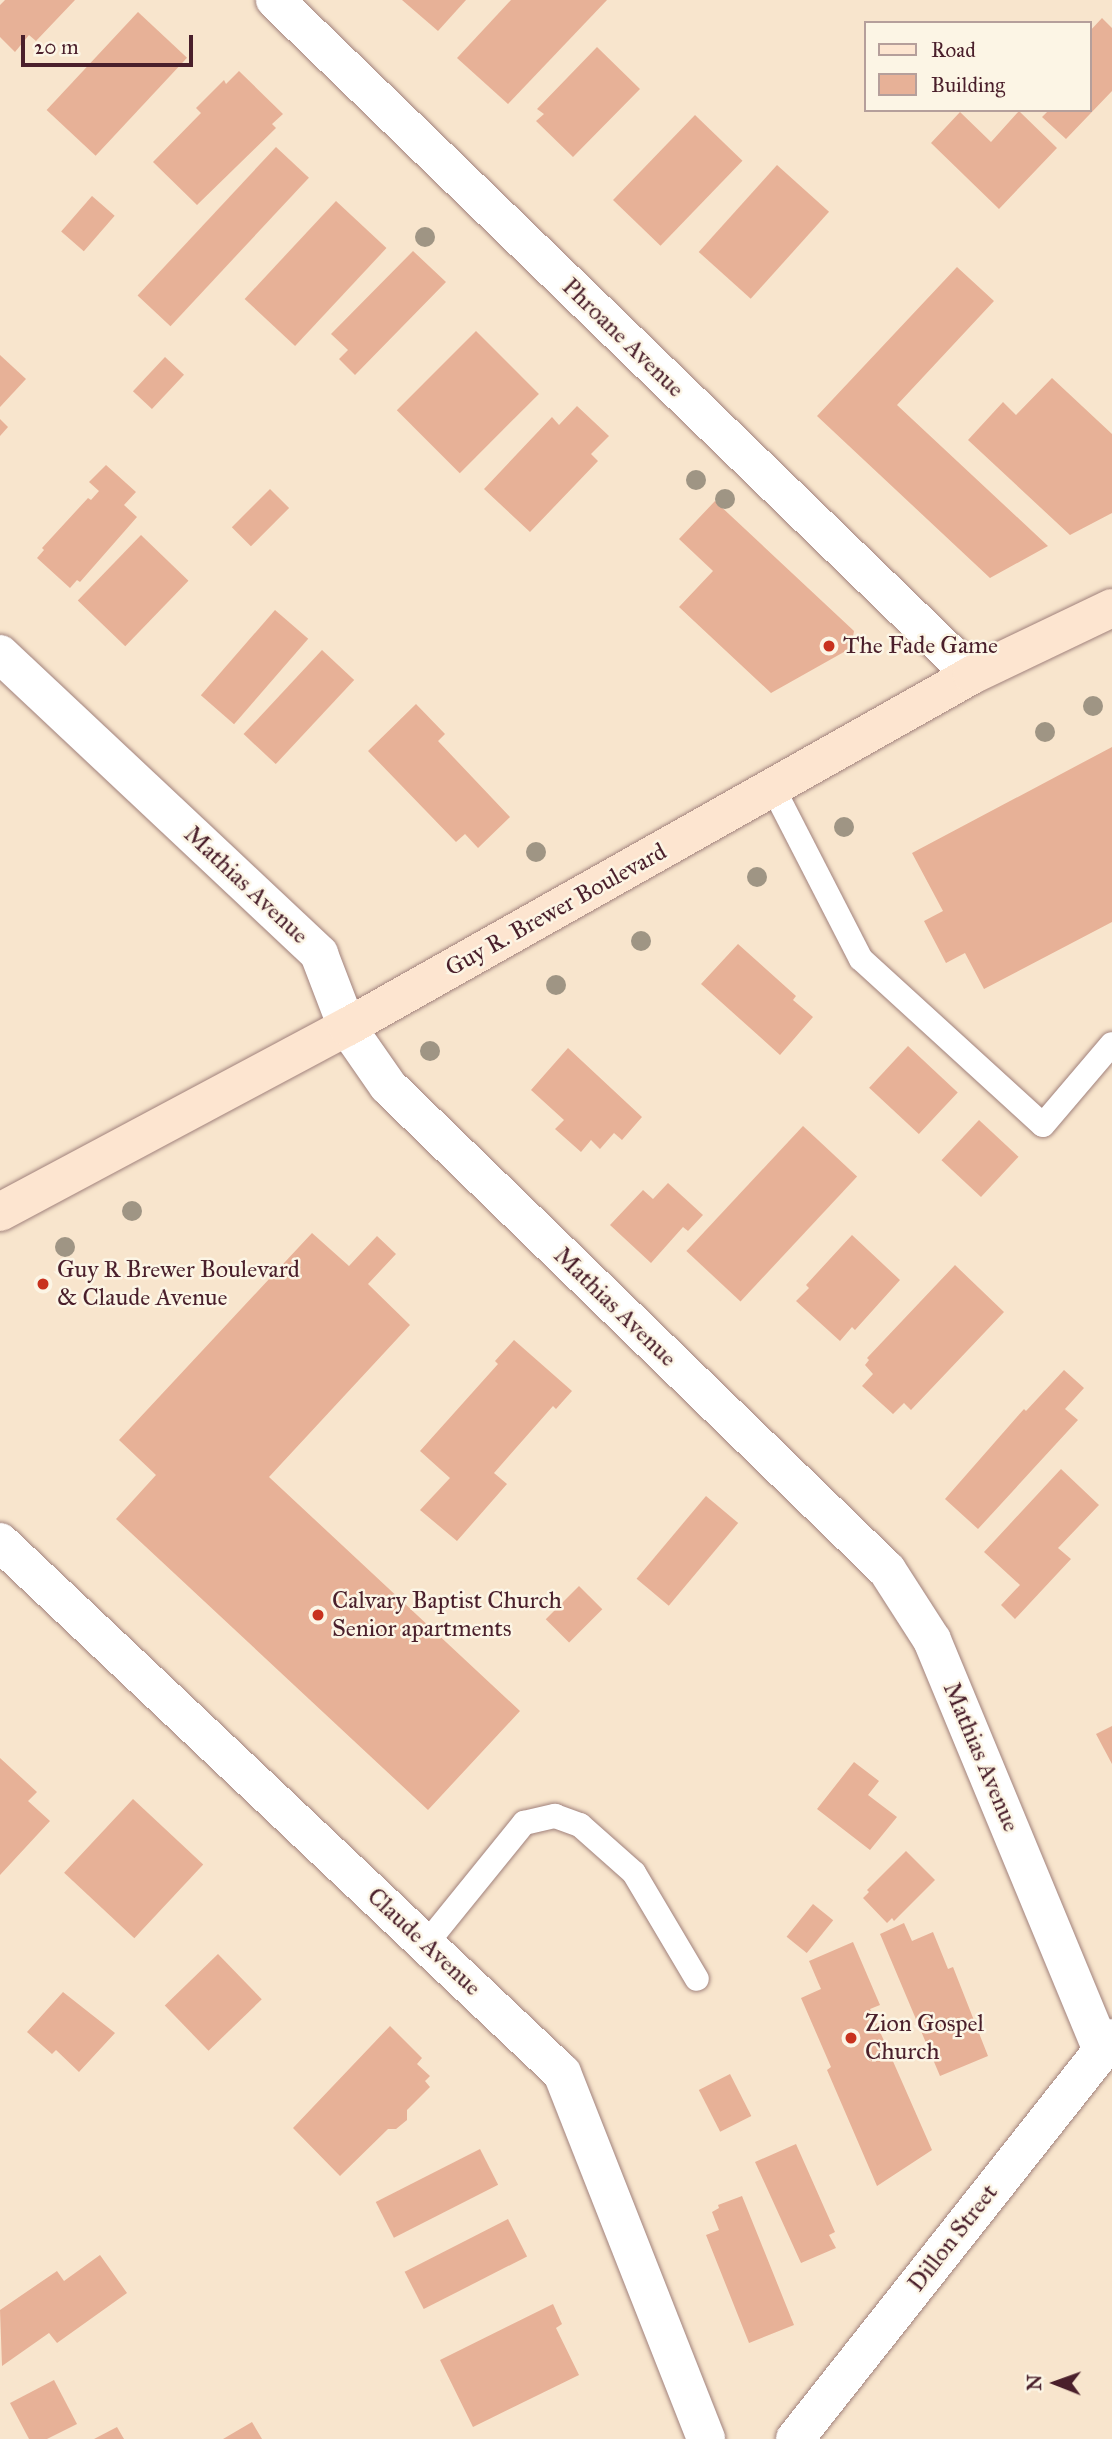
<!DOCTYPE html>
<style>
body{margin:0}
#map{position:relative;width:1112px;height:2439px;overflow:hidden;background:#f8e5cd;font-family:"IM FELL Great Primer",serif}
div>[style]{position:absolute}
.building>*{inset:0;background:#e7b197;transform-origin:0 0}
.roads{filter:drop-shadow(0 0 2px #a1827c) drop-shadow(0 0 2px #a1827c)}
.lane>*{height:24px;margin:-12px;padding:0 12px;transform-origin:12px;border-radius:12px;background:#fff}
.street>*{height:38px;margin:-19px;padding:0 19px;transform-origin:19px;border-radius:19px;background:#fff}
.secondary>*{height:38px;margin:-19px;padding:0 19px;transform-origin:19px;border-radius:19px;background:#fde5d0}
.trees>*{width:20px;height:20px;margin:-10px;border-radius:50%;background:#9f9584}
.dots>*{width:19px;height:19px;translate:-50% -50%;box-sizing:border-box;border:4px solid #fcf5e5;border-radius:50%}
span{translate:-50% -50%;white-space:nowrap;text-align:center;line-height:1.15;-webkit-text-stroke:5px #fcf5e5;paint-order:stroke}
.street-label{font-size:24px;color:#4a1f2b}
.poi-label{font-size:24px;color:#4a1f2b}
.left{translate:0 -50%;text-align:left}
.legend{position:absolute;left:864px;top:21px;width:228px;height:91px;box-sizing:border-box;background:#fcf5e5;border:2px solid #b59f9b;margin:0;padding:9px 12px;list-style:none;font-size:21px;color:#4a1f2b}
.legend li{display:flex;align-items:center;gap:14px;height:35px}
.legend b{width:35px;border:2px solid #b59f9b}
.north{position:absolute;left:1021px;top:2348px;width:70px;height:70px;-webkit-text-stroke:5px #fcf5e5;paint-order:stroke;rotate:271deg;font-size:19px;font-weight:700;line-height:28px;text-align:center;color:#4a1f2b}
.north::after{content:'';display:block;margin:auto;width:24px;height:32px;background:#4a1f2b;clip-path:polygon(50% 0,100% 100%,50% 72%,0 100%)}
.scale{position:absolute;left:21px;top:35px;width:172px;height:32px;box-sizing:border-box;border:4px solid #4a1f2b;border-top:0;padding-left:9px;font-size:21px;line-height:24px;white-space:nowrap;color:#4a1f2b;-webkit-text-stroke:5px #fcf5e5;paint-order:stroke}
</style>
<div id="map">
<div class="building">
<i style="clip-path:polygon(5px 0,75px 0,36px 41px,29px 35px,15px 52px,0 37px,0 5px)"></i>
<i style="clip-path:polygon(402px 0,466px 0,438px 31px)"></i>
<i style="clip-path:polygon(511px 0,607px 0,508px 104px,457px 58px)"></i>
<i style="left:138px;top:12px;width:67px;height:134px;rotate:43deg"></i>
<i style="clip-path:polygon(1102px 18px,1112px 28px,1112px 91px,1066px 139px,1042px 117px,1049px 110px,1089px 110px,1089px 32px)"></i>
<i style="clip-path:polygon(597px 47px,640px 89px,573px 157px,536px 121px,544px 114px,537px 109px)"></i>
<i style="clip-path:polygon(239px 71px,283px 114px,272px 124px,276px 128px,197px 205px,153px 162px,201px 113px,196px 108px,224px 80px,226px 84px)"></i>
<i style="clip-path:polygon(1019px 111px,1057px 148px,999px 209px,931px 143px,960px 112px,991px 142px)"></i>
<i style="left:695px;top:115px;width:66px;height:118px;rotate:44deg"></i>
<i style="left:276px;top:147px;width:45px;height:203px;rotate:43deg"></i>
<i style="left:777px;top:165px;width:70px;height:117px;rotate:42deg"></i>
<i style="left:92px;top:196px;width:30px;height:47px;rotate:41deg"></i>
<i style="left:336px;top:201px;width:69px;height:134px;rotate:43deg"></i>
<i style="clip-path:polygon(413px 251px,446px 282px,355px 375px,339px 359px,348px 350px,331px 334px)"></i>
<i style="clip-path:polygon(957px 267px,994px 301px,897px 405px,1048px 546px,990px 578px,817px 416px)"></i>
<i style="left:476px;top:331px;width:89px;height:112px;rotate:45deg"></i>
<i style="clip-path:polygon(0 355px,26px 379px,0 407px)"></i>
<i style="left:165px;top:357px;width:26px;height:47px;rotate:43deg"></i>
<i style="clip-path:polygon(1052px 378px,1112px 434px,1112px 513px,1070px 535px,968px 440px,1003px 402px,1016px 415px)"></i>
<i style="clip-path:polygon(577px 406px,609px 436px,591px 454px,598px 461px,530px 532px,484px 489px,552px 417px,559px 425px)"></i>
<i style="clip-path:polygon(0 419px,8px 427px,0 436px)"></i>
<i style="clip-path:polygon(106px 465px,136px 492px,124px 505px,137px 517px,80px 582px,77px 580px,70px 588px,37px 558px,44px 550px,42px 548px,88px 498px,91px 500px,99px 491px,89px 482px)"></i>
<i style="left:270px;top:489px;width:27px;height:54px;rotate:45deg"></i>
<i style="clip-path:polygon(715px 501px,854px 631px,851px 648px,771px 693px,679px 607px,713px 571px,679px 539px)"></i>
<i style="left:141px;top:535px;width:66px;height:91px;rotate:44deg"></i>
<i style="left:275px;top:610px;width:44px;height:113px;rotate:41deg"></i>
<i style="left:322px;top:650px;width:44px;height:115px;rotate:43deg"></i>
<i style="clip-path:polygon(416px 704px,445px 734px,438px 741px,510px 817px,478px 848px,465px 834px,456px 842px,368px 751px)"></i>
<i style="clip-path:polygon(1112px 747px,1112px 922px,984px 989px,965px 953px,946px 963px,924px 921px,943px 911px,912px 853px)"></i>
<i style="clip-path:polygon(738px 944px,796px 996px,793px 1000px,813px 1017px,780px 1055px,701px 984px)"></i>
<i style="left:908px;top:1046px;width:68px;height:57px;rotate:43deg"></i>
<i style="clip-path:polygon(568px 1048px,642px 1117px,622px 1140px,614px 1133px,600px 1149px,591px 1140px,581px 1152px,555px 1129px,564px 1120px,531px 1090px)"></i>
<i style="left:979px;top:1120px;width:54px;height:55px;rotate:43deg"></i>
<i style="left:803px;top:1126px;width:74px;height:171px;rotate:43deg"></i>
<i style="clip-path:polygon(668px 1183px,703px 1215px,688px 1231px,683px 1227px,651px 1263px,610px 1225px,643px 1190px,653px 1199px)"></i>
<i style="clip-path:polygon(312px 1233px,349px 1266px,377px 1236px,396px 1254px,368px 1284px,410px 1325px,269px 1477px,520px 1711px,428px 1810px,116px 1519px,156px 1475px,119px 1440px)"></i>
<i style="clip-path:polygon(852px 1235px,900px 1280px,855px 1330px,852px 1327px,840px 1341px,796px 1301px,809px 1288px,806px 1285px)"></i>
<i style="clip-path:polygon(955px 1265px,1004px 1312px,911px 1410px,904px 1403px,893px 1414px,862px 1386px,873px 1374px,865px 1365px,869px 1360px,867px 1358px)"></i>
<i style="clip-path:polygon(514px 1340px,572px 1391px,556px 1409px,553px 1406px,494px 1473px,507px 1484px,457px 1541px,420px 1510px,450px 1478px,420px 1451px,498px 1364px,495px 1361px)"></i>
<i style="clip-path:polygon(1064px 1370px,1084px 1388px,1065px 1409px,1078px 1420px,978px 1529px,945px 1499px,1024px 1409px,1026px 1411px)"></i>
<i style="clip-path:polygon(1061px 1469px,1099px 1505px,1058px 1548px,1071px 1559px,1015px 1619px,1001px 1605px,1020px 1585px,984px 1552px)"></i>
<i style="left:706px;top:1496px;width:42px;height:108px;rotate:40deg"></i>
<i style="left:579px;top:1586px;width:33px;height:47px;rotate:45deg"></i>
<i style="clip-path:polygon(1112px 1726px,1112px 1764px,1096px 1734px)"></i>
<i style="clip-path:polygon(0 1758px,37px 1792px,28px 1801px,50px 1821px,0 1875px)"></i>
<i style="clip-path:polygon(854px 1762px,879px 1781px,868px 1795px,897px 1817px,870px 1850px,817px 1809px)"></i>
<i style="left:133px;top:1799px;width:96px;height:101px;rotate:43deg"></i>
<i style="clip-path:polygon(906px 1851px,935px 1880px,894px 1921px,892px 1918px,887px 1923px,863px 1898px,869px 1892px,867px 1890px)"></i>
<i style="left:813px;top:1904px;width:26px;height:42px;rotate:39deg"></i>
<i style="clip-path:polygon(904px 1923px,912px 1941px,933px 1932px,948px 1969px,953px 1967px,988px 2056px,940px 2076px,880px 1934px)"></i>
<i style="clip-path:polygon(853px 1942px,880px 2005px,870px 2009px,932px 2150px,877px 2186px,827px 2070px,831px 2067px,801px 1998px,821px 1989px,809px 1961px)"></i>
<i style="left:218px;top:1954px;width:63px;height:74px;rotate:46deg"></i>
<i style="clip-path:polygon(63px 1992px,115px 2033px,79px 2072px,56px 2050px,52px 2054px,27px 2032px)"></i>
<i style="clip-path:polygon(390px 2026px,422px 2058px,417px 2064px,430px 2076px,425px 2081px,430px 2087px,407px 2110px,407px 2120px,396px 2129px,388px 2129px,340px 2176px,293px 2128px)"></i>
<i style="left:730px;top:2074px;width:47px;height:35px;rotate:63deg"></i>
<i style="clip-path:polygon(796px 2144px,835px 2232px,829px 2235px,836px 2248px,801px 2263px,755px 2162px)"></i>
<i style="left:480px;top:2149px;width:40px;height:117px;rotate:63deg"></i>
<i style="clip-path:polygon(742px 2196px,794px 2325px,749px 2343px,706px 2235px,719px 2230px,712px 2212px,719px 2208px,718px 2205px)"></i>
<i style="left:508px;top:2219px;width:42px;height:116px;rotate:63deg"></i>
<i style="clip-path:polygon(100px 2255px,127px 2293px,57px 2343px,49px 2333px,2px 2366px,0 2310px,57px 2271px,64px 2281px)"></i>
<i style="clip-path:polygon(553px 2304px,562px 2324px,556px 2328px,579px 2375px,473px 2427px,440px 2360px)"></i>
<i style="clip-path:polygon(54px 2380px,77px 2424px,47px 2439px,29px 2439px,10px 2403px)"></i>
<i style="clip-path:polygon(252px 2422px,262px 2439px,223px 2439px)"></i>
<i style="clip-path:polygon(117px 2427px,124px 2439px,94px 2439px)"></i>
</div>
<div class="roads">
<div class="lane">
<i style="left:773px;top:788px;width:192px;rotate:62.8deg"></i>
<i style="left:861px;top:959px;width:246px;rotate:42.4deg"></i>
<i style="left:1043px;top:1125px;width:106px;rotate:-49.6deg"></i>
<i style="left:426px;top:1944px;width:156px;rotate:-51deg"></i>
<i style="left:524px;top:1823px;width:32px;rotate:-13deg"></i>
<i style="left:555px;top:1816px;width:27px;rotate:20deg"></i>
<i style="left:580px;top:1825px;width:72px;rotate:41.6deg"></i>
<i style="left:634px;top:1873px;width:123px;rotate:59.3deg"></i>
</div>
<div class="street">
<i style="left:275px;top:0;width:970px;rotate:44.08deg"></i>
<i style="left:0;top:654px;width:438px;rotate:43.2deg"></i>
<i style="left:319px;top:954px;width:78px;rotate:69deg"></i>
<i style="left:347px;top:1027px;width:72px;rotate:55.2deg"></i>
<i style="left:388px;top:1086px;width:695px;rotate:44.13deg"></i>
<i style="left:887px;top:1570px;width:83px;rotate:57.3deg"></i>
<i style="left:932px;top:1640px;width:444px;rotate:67.5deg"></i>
<i style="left:0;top:1542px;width:773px;rotate:43.38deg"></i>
<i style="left:562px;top:2073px;width:393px;rotate:68.5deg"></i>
<i style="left:795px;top:2439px;width:511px;rotate:-51.67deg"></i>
</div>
<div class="secondary">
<i style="left:0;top:1212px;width:393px;rotate:-28.1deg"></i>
<i style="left:347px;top:1027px;width:717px;rotate:-29.39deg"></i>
<i style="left:972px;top:675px;width:155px;rotate:-25.6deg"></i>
</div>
</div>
<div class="trees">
<i style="left:425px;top:237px"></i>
<i style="left:696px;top:480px"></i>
<i style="left:725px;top:499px"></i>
<i style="left:1093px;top:706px"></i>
<i style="left:1045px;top:732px"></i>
<i style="left:844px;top:827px"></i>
<i style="left:536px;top:852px"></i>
<i style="left:757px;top:877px"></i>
<i style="left:641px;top:941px"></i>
<i style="left:556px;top:985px"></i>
<i style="left:430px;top:1051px"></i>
<i style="left:132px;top:1211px"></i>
<i style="left:65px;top:1247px"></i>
</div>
<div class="dots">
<i style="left:829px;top:646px;background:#c8321e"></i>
<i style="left:43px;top:1284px;background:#c8321e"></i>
<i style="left:318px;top:1615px;background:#c8321e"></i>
<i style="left:851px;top:2038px;background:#c8321e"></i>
</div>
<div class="street-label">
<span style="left:623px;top:338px;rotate:44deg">Phroane Avenue</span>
<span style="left:246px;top:885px;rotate:43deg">Mathias Avenue</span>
<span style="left:556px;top:910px;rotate:-29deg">Guy R. Brewer Boulevard</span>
<span style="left:615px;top:1307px;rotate:44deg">Mathias Avenue</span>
<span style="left:981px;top:1757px;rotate:67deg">Mathias Avenue</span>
<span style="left:424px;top:1942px;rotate:43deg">Claude Avenue</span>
<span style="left:953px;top:2238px;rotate:-52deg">Dillon Street</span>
</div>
<div class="poi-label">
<span class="left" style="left:843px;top:646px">The Fade Game</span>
<span class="left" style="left:57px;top:1284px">Guy R Brewer Boulevard<br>&amp; Claude Avenue</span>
<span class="left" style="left:332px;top:1615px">Calvary Baptist Church<br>Senior apartments</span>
<span class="left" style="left:865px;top:2038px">Zion Gospel<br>Church</span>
</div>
<ul class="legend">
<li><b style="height:9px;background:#fde5d0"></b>Road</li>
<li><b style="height:19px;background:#e7b197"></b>Building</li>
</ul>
<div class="north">N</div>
<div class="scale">20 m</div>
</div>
